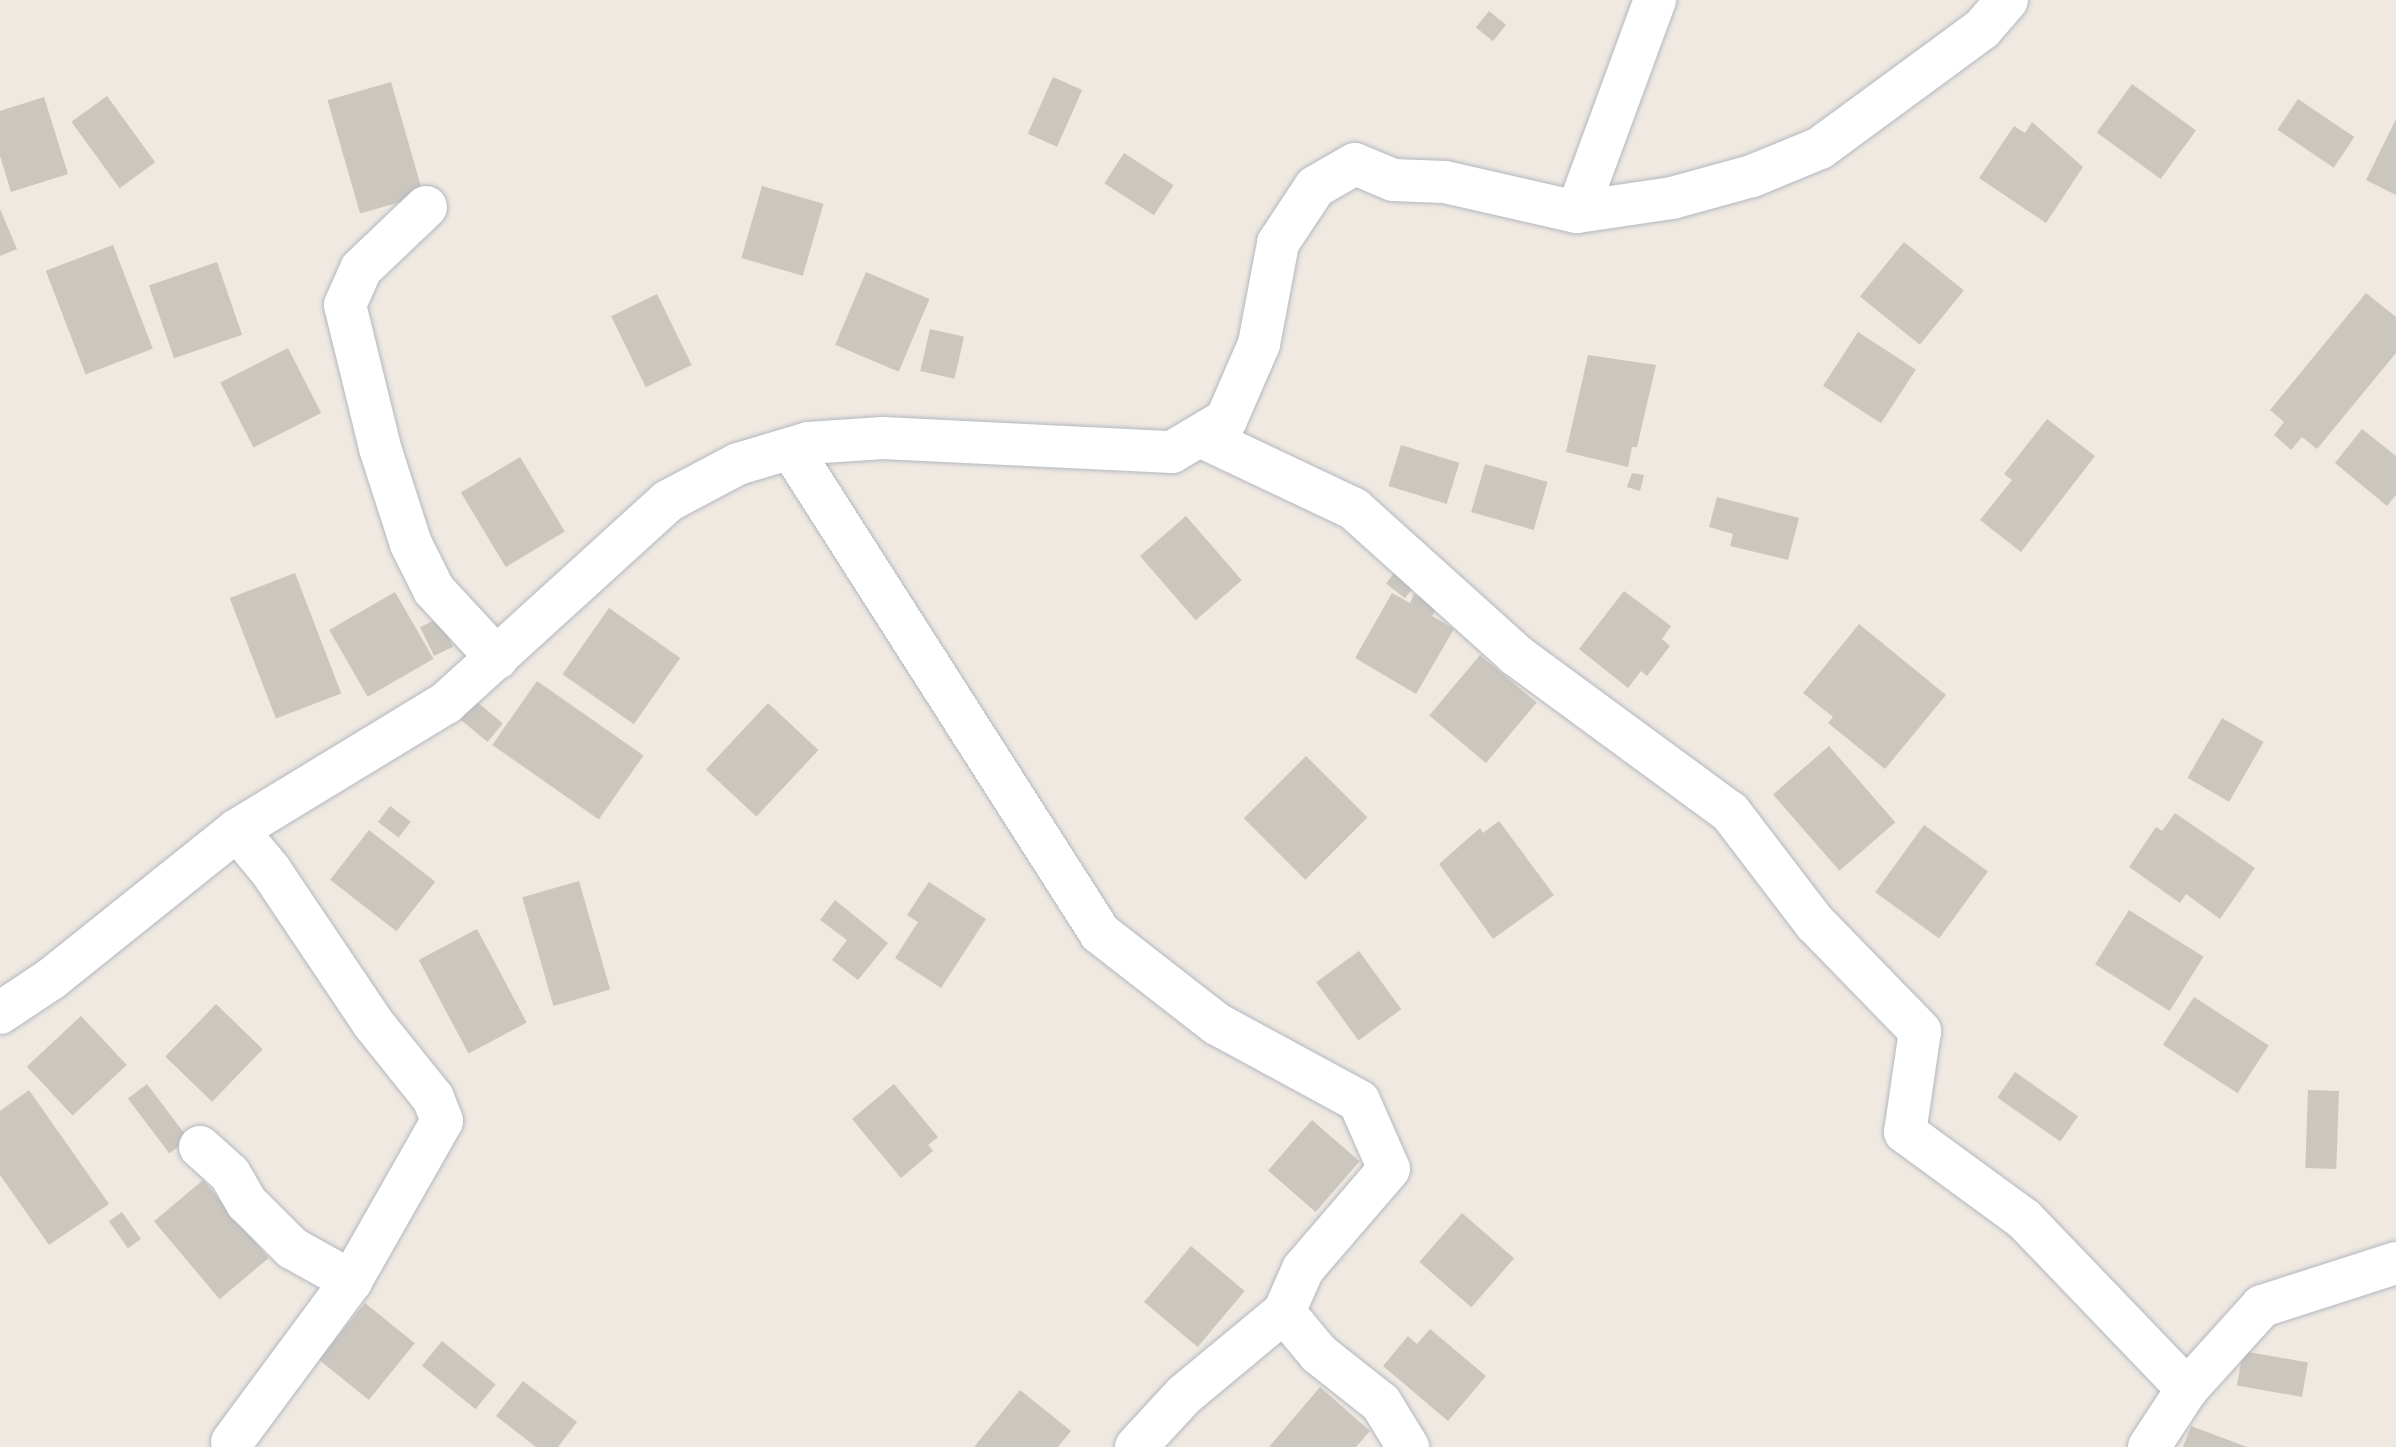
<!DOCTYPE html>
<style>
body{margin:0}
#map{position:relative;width:2396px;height:1447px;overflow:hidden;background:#efe9e1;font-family:"Titillium Web",sans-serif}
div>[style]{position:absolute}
.building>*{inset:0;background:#cbc7bf;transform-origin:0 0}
.roads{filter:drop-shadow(0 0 2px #b4b7c1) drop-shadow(0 0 2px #b4b7c1)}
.minor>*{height:42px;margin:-21px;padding:0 21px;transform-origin:21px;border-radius:21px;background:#fff}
span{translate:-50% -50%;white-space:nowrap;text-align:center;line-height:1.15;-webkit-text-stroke:6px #fff;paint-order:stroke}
</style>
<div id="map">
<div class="building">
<i style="left:1489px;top:11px;width:22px;height:21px;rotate:39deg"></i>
<i style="left:1053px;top:77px;width:32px;height:62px;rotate:24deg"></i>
<i style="left:391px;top:82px;width:118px;height:66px;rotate:74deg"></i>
<i style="left:2132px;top:84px;width:79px;height:60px;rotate:36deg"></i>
<i style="left:107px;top:96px;width:82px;height:44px;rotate:54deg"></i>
<i style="clip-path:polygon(44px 97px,68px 174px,11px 192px,0 156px,0 111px)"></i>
<i style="left:2298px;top:99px;width:68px;height:37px;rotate:34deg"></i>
<i style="clip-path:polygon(2396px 119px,2396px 195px,2366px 180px)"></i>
<i style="clip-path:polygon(2032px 122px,2083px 167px,2046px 223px,1979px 178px,2014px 126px,2025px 133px)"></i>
<i style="left:1124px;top:153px;width:59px;height:36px;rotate:33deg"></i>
<i style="left:762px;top:186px;width:64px;height:75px;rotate:16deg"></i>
<i style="clip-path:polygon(0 209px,17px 249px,0 256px)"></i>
<i style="left:1904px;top:242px;width:77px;height:70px;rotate:39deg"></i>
<i style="left:113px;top:245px;width:111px;height:72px;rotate:69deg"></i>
<i style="left:217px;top:262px;width:77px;height:72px;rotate:71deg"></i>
<i style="left:866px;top:272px;width:69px;height:79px;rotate:23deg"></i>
<i style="clip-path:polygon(2366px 293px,2396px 317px,2396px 353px,2317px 449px,2302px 437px,2291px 450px,2274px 435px,2284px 422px,2270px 410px)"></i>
<i style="left:657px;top:294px;width:79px;height:51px;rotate:64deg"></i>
<i style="left:930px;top:329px;width:35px;height:43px;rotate:13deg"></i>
<i style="left:1858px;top:332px;width:69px;height:64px;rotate:33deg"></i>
<i style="left:288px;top:348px;width:73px;height:76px;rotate:63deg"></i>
<i style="clip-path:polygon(1588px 355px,1656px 365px,1637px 447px,1632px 447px,1628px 467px,1566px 452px)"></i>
<i style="clip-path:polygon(2047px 419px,2095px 456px,2021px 552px,1980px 520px,2012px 480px,2004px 474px)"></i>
<i style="clip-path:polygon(2362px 429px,2396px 456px,2396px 495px,2387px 506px,2335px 463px)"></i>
<i style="left:1401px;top:445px;width:61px;height:43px;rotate:17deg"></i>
<i style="left:520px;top:457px;width:87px;height:69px;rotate:59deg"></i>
<i style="left:1485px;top:464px;width:65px;height:50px;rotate:16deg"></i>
<i style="clip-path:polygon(1632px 473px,1644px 475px,1640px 491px,1627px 487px)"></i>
<i style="clip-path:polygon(1717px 497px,1799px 518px,1788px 560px,1730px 546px,1733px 534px,1709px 527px)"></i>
<i style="left:1186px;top:516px;width:85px;height:61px;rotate:49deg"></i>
<i style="left:1399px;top:567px;width:24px;height:21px;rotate:38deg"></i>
<i style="left:295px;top:573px;width:129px;height:70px;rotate:69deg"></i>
<i style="clip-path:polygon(1624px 591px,1671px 626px,1662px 639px,1670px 646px,1647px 676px,1641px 671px,1628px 688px,1579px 649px)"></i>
<i style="left:395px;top:592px;width:77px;height:76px;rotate:60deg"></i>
<i style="clip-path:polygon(1392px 593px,1410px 603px,1414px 594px,1437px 608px,1432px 616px,1454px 629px,1416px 694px,1355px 658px)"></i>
<i style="left:609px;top:608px;width:87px;height:81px;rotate:35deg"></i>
<i style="left:439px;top:618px;width:32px;height:21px;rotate:64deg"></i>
<i style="clip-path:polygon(1859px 624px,1946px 695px,1885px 769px,1828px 723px,1833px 717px,1803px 693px)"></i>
<i style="left:1480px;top:655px;width:74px;height:79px;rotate:40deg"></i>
<i style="left:537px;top:681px;width:130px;height:78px;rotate:35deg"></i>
<i style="left:476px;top:701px;width:35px;height:24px;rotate:40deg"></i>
<i style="left:768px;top:703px;width:69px;height:91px;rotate:43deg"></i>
<i style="left:2222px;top:718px;width:48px;height:69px;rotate:30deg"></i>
<i style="left:1829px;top:746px;width:101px;height:74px;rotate:49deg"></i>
<i style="left:1306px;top:756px;width:87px;height:88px;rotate:45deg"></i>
<i style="left:390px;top:806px;width:26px;height:20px;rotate:37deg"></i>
<i style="clip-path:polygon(2175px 813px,2255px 868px,2220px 919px,2186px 894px,2180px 903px,2129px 867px,2156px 827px,2162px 831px)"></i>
<i style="clip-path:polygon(1499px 821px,1554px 895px,1493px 939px,1439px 864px,1480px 828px,1483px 833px)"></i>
<i style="left:1924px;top:825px;width:79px;height:83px;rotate:36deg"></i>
<i style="left:369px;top:830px;width:84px;height:63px;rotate:38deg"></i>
<i style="left:579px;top:881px;width:113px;height:59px;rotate:74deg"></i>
<i style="clip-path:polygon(929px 882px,986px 919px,941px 988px,895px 958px,918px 922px,907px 915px)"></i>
<i style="clip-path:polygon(835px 900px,888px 943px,858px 980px,832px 960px,847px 940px,820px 920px)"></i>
<i style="left:2129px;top:910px;width:88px;height:64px;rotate:32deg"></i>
<i style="left:477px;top:929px;width:106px;height:66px;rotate:62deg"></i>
<i style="left:1359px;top:951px;width:72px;height:53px;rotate:54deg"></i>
<i style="left:2194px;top:997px;width:89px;height:57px;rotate:33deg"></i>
<i style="left:216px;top:1004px;width:65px;height:73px;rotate:44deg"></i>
<i style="left:81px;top:1016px;width:67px;height:74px;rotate:47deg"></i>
<i style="left:2015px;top:1072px;width:77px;height:31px;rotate:35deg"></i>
<i style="left:147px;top:1084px;width:69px;height:24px;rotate:53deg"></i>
<i style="clip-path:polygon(894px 1084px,938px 1137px,928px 1145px,933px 1151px,901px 1178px,852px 1119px)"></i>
<i style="clip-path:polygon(29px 1090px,109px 1204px,49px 1245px,0 1175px,0 1111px)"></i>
<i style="left:2308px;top:1090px;width:31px;height:78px;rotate:2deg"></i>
<i style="left:1312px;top:1120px;width:63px;height:67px;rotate:41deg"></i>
<i style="left:203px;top:1180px;width:102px;height:64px;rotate:50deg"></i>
<i style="left:122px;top:1212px;width:33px;height:16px;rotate:55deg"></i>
<i style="left:1462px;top:1213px;width:69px;height:65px;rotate:41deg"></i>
<i style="left:1191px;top:1246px;width:70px;height:73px;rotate:40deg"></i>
<i style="left:365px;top:1303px;width:64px;height:73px;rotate:39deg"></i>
<i style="clip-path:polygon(1430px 1329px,1486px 1376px,1448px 1421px,1383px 1366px,1408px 1336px,1417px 1344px)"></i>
<i style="left:442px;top:1341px;width:69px;height:32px;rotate:39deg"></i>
<i style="left:2243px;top:1351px;width:66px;height:35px;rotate:10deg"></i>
<i style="clip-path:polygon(523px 1381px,577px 1422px,558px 1447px,536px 1447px,496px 1416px)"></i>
<i style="clip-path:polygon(1320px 1387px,1370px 1431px,1356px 1447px,1269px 1447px)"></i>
<i style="clip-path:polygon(1020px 1390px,1071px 1431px,1058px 1447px,974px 1447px)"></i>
<i style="clip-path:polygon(2191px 1426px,2247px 1447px,2183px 1447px)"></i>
</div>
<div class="roads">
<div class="minor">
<i style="left:426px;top:207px;width:90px;rotate:136.4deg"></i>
<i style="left:361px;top:269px;width:39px;rotate:114deg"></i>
<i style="left:345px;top:305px;width:147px;rotate:76.2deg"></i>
<i style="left:380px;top:448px;width:101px;rotate:72.1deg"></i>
<i style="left:411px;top:544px;width:51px;rotate:63.4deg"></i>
<i style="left:434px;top:590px;width:93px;rotate:47.2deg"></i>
<i style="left:1577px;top:212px;width:226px;rotate:-69.8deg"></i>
<i style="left:1202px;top:437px;width:168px;rotate:25.3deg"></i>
<i style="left:1354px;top:509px;width:218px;rotate:42deg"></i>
<i style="left:1516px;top:655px;width:265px;rotate:36.3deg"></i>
<i style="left:1730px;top:812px;width:140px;rotate:52.6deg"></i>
<i style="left:1815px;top:923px;width:151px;rotate:45.8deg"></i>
<i style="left:1920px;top:1031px;width:102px;rotate:98.4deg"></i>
<i style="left:1905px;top:1132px;width:147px;rotate:36.2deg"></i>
<i style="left:2024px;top:1219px;width:236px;rotate:46.2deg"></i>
<i style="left:2187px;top:1389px;width:112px;rotate:-47.9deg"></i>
<i style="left:2262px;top:1306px;width:141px;rotate:-17.8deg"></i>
<i style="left:791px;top:449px;width:574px;rotate:57.44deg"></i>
<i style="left:1100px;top:933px;width:148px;rotate:37.9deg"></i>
<i style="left:1217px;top:1024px;width:162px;rotate:28.5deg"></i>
<i style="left:1359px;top:1101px;width:74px;rotate:66.2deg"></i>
<i style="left:1389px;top:1169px;width:132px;rotate:130.7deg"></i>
<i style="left:1303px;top:1269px;width:47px;rotate:113.8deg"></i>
<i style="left:1284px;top:1312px;width:55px;rotate:50.2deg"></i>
<i style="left:1319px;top:1354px;width:79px;rotate:38.3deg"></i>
<i style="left:1381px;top:1403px;width:52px;rotate:58.5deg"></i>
<i style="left:0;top:1013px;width:61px;rotate:-33.7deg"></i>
<i style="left:51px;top:979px;width:238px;rotate:-38.7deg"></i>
<i style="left:237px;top:830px;width:245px;rotate:-31.3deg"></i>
<i style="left:446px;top:703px;width:300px;rotate:-42.3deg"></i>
<i style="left:668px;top:501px;width:79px;rotate:-27.9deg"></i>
<i style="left:738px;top:464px;width:73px;rotate:-16.7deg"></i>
<i style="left:808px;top:443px;width:75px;rotate:-3.8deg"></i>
<i style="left:883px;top:438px;width:289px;rotate:2.8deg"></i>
<i style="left:1172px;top:452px;width:63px;rotate:-30.7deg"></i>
<i style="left:1226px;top:420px;width:83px;rotate:-66.5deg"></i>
<i style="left:1259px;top:344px;width:103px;rotate:-79.3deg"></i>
<i style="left:1278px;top:243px;width:67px;rotate:-56.5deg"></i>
<i style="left:1315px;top:187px;width:46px;rotate:-29.9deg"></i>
<i style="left:1355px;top:164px;width:41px;rotate:22.8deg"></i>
<i style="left:1393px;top:180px;width:52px;rotate:2.2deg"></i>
<i style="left:1445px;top:182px;width:135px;rotate:12.8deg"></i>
<i style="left:1577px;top:212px;width:96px;rotate:-8.4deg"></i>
<i style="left:1672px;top:198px;width:83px;rotate:-15.4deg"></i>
<i style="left:1752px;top:176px;width:74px;rotate:-22.4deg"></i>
<i style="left:1820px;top:148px;width:201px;rotate:-36.3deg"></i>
<i style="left:1982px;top:29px;width:38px;rotate:-49deg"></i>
<i style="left:200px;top:1147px;width:40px;rotate:42deg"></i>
<i style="left:230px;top:1174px;width:34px;rotate:60deg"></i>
<i style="left:247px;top:1203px;width:64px;rotate:45deg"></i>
<i style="left:292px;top:1248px;width:68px;rotate:29.2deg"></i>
<i style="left:232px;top:1442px;width:200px;rotate:-53.5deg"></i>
<i style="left:351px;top:1281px;width:184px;rotate:-60.4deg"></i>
<i style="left:442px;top:1121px;width:25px;rotate:-111deg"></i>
<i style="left:433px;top:1098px;width:96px;rotate:-128.7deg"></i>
<i style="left:373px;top:1023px;width:183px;rotate:-123.9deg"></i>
<i style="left:271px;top:871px;width:53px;rotate:-129.7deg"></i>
<i style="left:1136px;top:1447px;width:71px;rotate:-47.3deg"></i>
<i style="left:1184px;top:1395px;width:130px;rotate:-39.7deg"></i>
<i style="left:2149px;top:1447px;width:69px;rotate:-56.8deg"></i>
</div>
</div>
</div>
